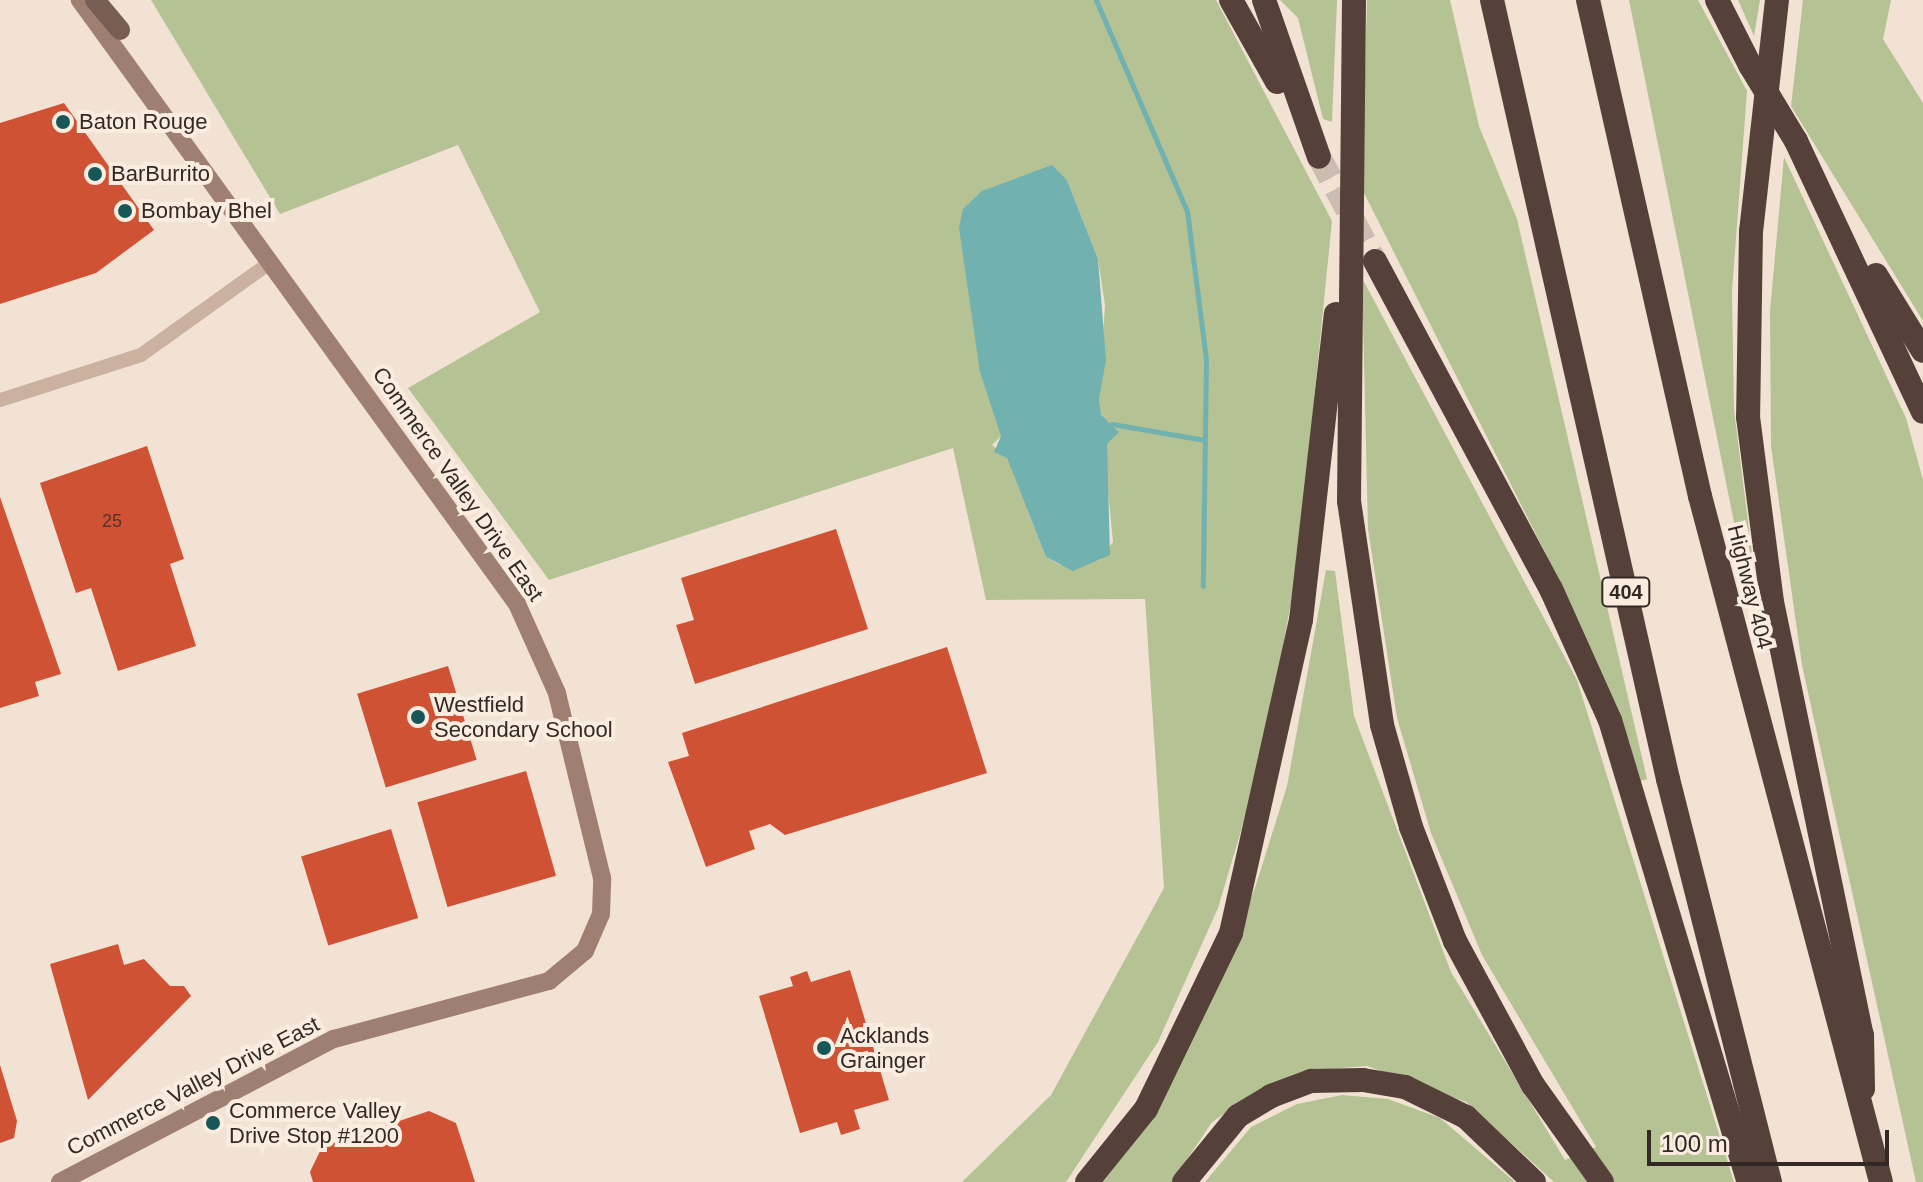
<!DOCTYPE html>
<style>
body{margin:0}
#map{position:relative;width:1923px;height:1182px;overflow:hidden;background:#f2e2d4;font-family:Arial,sans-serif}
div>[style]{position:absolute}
.green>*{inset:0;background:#b5c294}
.water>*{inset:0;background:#71b1b0}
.stream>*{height:5px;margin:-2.5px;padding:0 2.5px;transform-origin:2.5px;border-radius:2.5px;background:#71b1b0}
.building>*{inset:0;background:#d05235;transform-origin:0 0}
.highway-tunnel>*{height:24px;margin-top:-12px;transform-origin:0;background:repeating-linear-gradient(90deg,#ccbdb1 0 24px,transparent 0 36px)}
.street>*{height:14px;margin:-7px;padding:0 7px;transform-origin:7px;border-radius:7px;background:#cbb1a0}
.secondary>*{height:18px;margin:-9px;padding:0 9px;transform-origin:9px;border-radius:9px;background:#9e7f71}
.primary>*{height:20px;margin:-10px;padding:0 10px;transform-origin:10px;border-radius:10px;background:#775d53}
.highway>*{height:24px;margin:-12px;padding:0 12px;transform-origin:12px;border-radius:12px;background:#55413a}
.highway-bridge>*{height:24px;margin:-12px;padding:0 12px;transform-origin:12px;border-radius:12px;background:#55413a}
.dots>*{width:22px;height:22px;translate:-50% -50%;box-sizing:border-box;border:4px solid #faede0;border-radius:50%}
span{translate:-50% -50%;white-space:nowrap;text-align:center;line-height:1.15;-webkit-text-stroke:8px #faede0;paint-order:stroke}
.number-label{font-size:18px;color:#5b3228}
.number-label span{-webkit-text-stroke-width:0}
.shield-label span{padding:2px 6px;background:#faede0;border:2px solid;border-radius:6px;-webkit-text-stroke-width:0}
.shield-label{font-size:20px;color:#342824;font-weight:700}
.poi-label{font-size:22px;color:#342824}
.left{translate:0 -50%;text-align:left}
.street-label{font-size:22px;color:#342824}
.scale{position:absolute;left:1647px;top:1130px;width:242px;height:36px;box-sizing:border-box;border:4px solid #342824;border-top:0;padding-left:10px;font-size:24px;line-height:28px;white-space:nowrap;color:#342824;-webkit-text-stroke:6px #faede0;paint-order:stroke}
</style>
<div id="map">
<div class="green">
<i style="clip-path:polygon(evenodd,151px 0,1216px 0,1332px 221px,1297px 569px,1263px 757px,1218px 908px,1158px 1042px,1066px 1182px,962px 1182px,1051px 1095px,1164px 888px,1145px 599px,986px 600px,953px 448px,549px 580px,408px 388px,540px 312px,458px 145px,280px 214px,151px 0,1067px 180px,1098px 259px,1105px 305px,1099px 399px,1113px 542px,1100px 560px,1060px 565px,1046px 557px,1007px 457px,992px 445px,1001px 436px,1067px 180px)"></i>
<i style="clip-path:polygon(1280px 0,1337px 0,1332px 122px,1323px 119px,1298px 18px)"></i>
<i style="clip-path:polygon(1367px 0,1450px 0,1479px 126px,1517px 219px,1647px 779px,1637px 782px,1630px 744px,1561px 584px,1362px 189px)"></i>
<i style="clip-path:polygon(1629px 0,1698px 0,1747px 91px,1732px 292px,1734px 410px,1752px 554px,1741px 557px)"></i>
<i style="clip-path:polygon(1738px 0,1760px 0,1754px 36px)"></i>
<i style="clip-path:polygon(1803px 0,1891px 0,1883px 39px,1923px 103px,1923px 321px,1791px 106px)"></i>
<i style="clip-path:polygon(1784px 157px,1906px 418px,1923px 480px,1923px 1182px,1916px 1182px,1802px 665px,1771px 446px,1770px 311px)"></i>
<i style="clip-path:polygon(1362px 278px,1577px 680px,1734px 1182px,1554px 1182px,1466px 1102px,1367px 1066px,1317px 1070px,1263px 1088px,1212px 1122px,1172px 1182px,1098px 1182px,1198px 1027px,1255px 888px,1287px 786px,1326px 570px,1335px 571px,1354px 716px,1451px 972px,1565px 1160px,1596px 1147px,1482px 955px,1431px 833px,1397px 718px,1368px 529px)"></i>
<i style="clip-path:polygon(1342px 1095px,1388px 1099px,1440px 1118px,1515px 1182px,1205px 1182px,1251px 1127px,1297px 1104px)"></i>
</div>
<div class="water">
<i style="clip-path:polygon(1052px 165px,1067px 180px,1098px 259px,1106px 360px,1099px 399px,1101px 415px,1119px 432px,1107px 444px,1110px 555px,1073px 571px,1046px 557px,1007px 458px,994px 452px,1001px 436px,980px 372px,959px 228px,963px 209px,982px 191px)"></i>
</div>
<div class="stream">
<i style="left:1096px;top:0;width:230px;rotate:66.7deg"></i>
<i style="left:1187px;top:211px;width:149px;rotate:82.7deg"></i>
<i style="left:1206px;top:359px;width:227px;rotate:90.8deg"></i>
<i style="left:1112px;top:424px;width:94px;rotate:9.8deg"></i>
</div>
<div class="building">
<i style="clip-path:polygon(64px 103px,154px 230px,96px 273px,0 304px,0 123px)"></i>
<i style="clip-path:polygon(147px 446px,184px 559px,170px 564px,196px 646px,118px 671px,91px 588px,76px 593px,40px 483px)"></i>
<i style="clip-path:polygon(0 497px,61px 674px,35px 682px,39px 696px,0 708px)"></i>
<i style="clip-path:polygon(836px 529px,868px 629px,695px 684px,676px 625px,694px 620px,681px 578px)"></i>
<i style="clip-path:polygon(947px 647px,987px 773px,785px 835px,770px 824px,749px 831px,755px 849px,706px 867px,668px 762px,689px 756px,682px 733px)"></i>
<i style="left:448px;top:666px;width:98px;height:95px;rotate:73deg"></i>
<i style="left:526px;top:771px;width:109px;height:113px;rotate:74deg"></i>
<i style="left:391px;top:829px;width:93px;height:94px;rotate:73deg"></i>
<i style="clip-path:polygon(118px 944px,124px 965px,144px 959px,170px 986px,184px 986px,191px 996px,88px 1100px,50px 964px)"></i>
<i style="clip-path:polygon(850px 970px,889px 1100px,854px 1110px,860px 1129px,841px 1135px,837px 1122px,800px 1133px,759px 996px,793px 986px,790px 977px,807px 971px,811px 982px)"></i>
<i style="clip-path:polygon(0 1065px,17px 1121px,14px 1138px,0 1143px)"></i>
<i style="clip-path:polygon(429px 1111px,456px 1123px,475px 1182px,313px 1182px,310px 1172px,322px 1147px)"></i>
</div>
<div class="highway-tunnel">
<i style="left:1319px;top:157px;width:118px;rotate:61.7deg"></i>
</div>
<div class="street">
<i style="left:0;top:400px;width:148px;rotate:-17.7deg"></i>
<i style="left:141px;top:355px;width:160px;rotate:-35.6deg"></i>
</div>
<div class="secondary">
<i style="left:60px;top:1182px;width:309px;rotate:-27.6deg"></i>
<i style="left:334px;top:1039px;width:223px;rotate:-15.1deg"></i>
<i style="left:549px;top:981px;width:47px;rotate:-39.8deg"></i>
<i style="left:585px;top:951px;width:40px;rotate:-66.6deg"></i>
<i style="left:601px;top:914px;width:36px;rotate:-88deg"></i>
<i style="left:602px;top:878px;width:190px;rotate:-103.7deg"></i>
<i style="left:557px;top:693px;width:98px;rotate:-114.2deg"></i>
<i style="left:517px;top:604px;width:746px;rotate:-125.89deg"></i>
</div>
<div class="primary">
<i style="left:95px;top:0;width:39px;rotate:50deg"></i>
</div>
<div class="highway">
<i style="left:1231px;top:0;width:94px;rotate:60.7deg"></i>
<i style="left:1264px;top:0;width:166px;rotate:70.7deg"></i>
<i style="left:1354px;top:0;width:501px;rotate:90.57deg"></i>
<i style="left:1349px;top:501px;width:226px;rotate:81.6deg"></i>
<i style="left:1382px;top:725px;width:106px;rotate:74.1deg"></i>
<i style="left:1411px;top:827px;width:122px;rotate:68.9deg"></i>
<i style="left:1455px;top:941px;width:164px;rotate:61.6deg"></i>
<i style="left:1533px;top:1085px;width:119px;rotate:54.6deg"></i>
<i style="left:1492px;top:0;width:799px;rotate:77.27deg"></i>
<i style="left:1668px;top:779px;width:416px;rotate:75.8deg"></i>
<i style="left:1588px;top:0;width:508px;rotate:77.28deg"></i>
<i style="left:1700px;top:496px;width:709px;rotate:75.22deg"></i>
<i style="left:1717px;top:0;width:73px;rotate:63.1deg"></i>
<i style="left:1777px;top:0;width:232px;rotate:96.4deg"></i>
<i style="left:1751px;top:231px;width:186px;rotate:90.9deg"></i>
<i style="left:1748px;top:417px;width:187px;rotate:82.6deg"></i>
<i style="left:1772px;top:602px;width:442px;rotate:78.3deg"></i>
<i style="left:1862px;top:1035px;width:54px;rotate:88.9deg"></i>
<i style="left:1796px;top:141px;width:299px;rotate:64.9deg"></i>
<i style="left:1375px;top:261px;width:372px;rotate:61.8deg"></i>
<i style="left:1551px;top:589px;width:144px;rotate:65.8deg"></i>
<i style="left:1610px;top:720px;width:482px;rotate:73.3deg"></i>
<i style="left:1876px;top:275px;width:89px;rotate:58.3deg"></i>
<i style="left:1087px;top:1182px;width:94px;rotate:-51.1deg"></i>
<i style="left:1146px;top:1109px;width:195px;rotate:-64.2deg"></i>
<i style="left:1231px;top:933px;width:321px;rotate:-77.4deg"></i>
<i style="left:1301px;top:620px;width:308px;rotate:-83.5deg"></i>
<i style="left:1184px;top:1182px;width:85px;rotate:-50.7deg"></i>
<i style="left:1238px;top:1116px;width:39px;rotate:-31deg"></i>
<i style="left:1271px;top:1096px;width:43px;rotate:-20.6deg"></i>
<i style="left:1311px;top:1081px;width:52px;rotate:-1.1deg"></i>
<i style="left:1363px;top:1080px;width:43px;rotate:9.5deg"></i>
<i style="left:1405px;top:1087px;width:68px;rotate:26.2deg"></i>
<i style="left:1466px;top:1117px;width:94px;rotate:43.7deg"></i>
</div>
<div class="highway-bridge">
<i style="left:1750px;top:65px;width:89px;rotate:58.8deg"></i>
</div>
<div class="dots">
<i style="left:63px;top:122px;background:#175758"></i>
<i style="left:95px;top:174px;background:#175758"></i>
<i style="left:125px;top:211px;background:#175758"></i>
<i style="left:418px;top:717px;background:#175758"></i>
<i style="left:824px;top:1048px;background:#175758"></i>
<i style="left:213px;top:1123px;background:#175758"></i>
</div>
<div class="number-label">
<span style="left:112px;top:521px">25</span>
</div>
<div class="shield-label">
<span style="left:1626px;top:592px">404</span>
</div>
<div class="poi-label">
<span class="left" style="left:79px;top:122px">Baton Rouge</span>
<span class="left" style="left:111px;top:174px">BarBurrito</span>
<span class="left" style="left:141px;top:211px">Bombay Bhel</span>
<span class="left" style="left:434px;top:717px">Westfield<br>Secondary School</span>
<span class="left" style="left:840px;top:1048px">Acklands<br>Grainger</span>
<span class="left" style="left:229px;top:1123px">Commerce Valley<br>Drive Stop #1200</span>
</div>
<div class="street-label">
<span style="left:458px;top:484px;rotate:55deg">Commerce Valley Drive East</span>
<span style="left:1750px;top:587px;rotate:76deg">Highway 404</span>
<span style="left:193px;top:1086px;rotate:-27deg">Commerce Valley Drive East</span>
</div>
<div class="scale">100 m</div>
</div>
